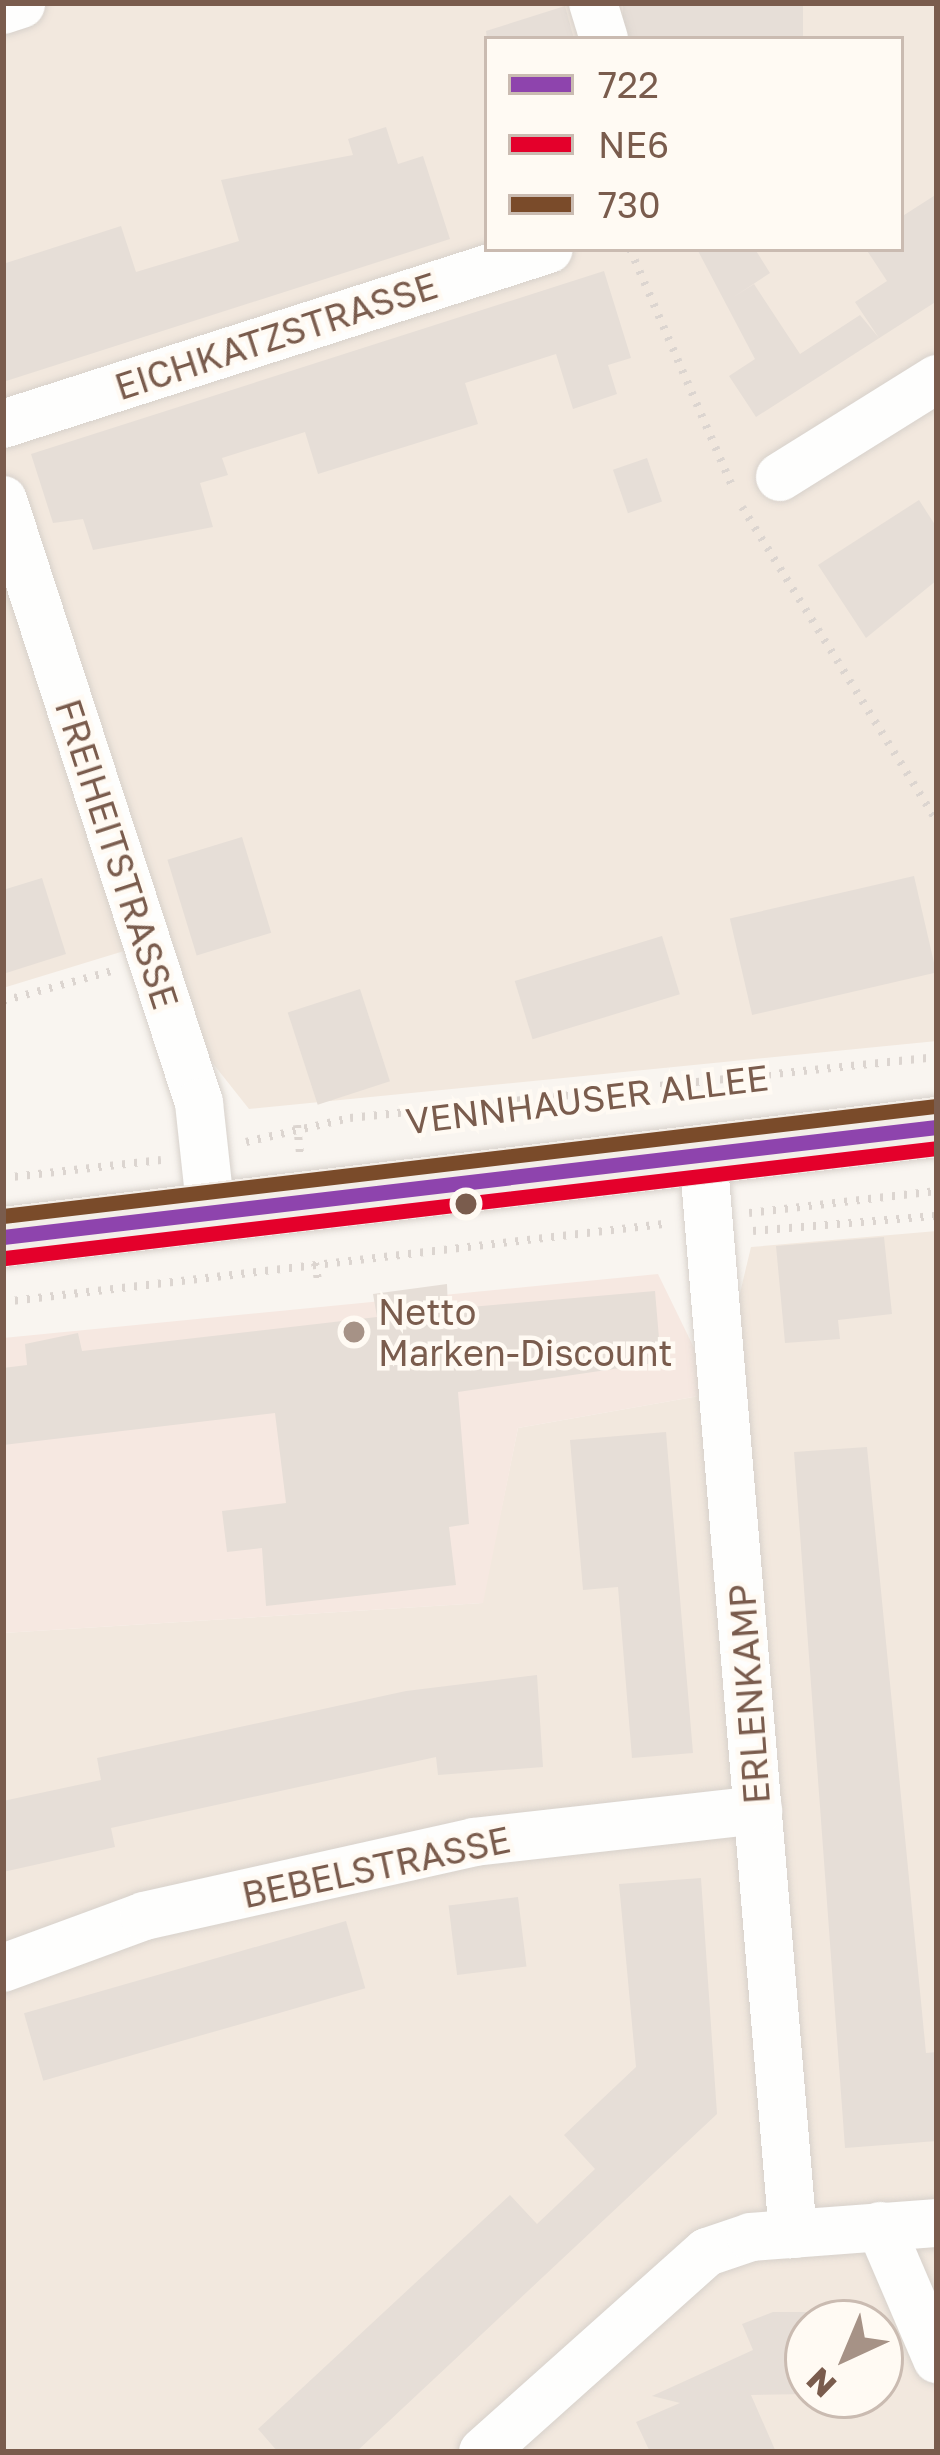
<!DOCTYPE html>
<style>
body{margin:0}
#map{position:relative;width:940px;height:2455px;overflow:hidden;background:#f9f5f0;font-family:"Golos Text",sans-serif}
div>[style]{position:absolute}
.residential>*{inset:0;background:#f2e8de}
.commercial>*{inset:0;background:#f6e8e1}
.building>*{inset:0;background:#e6ded7;transform-origin:0 0}
.path>*{height:8px;margin-top:-4px;transform-origin:0;background:repeating-linear-gradient(90deg,#dcd5d0 0 3px,transparent 0 12px)}
.roads{filter:drop-shadow(0 0 3px #d7d1cb) drop-shadow(0 0 3px #d7d1cb)}
.minor>*{height:48px;margin:-24px;padding:0 24px;transform-origin:24px;border-radius:24px;background:#fefefd}
.major>*{height:60px;margin:-30px;padding:0 30px;transform-origin:30px;border-radius:30px;background:#f3eee8}
.bus-1>*{height:15px;margin:-7.5px;padding:0 7.5px;transform-origin:7.5px;border-radius:7.5px;background:#8e44ad}
.bus-2>*{height:15px;margin:-7.5px;padding:0 7.5px;transform-origin:7.5px;border-radius:7.5px;background:#e4002b}
.bus-3>*{height:15px;margin:-7.5px;padding:0 7.5px;transform-origin:7.5px;border-radius:7.5px;background:#7a4b2a}
.dots>*{width:33px;height:33px;translate:-50% -50%;box-sizing:border-box;border:6px solid #fffaf3;border-radius:50%}
span{translate:-50% -50%;white-space:nowrap;text-align:center;line-height:1.15;-webkit-text-stroke:9px #fffaf3;paint-order:stroke}
.street-label{font-size:36px;color:#7a5c4d}
.poi-label{font-size:36px;color:#7a5c4d}
.left{translate:0 -50%;text-align:left}
.frame{position:absolute;inset:0;border:6px solid #7a5c4d;pointer-events:none}
.legend{position:absolute;left:484px;top:36px;width:420px;height:216px;box-sizing:border-box;background:#fffaf3;border:3px solid #cabbb1;margin:0;padding:15px 21px;list-style:none;font-size:36px;color:#7a5c4d}
.legend li{display:flex;align-items:center;gap:24px;height:60px}
.legend b{width:60px;border:3px solid #cabbb1}
.north{position:absolute;left:784px;top:2299px;width:120px;height:120px;box-sizing:border-box;background:#fffaf3;border:3px solid #cabbb1;border-radius:50%;rotate:224deg;font-size:33px;font-weight:700;line-height:48px;text-align:center;color:#7a5c4d}
.north::after{content:'';display:block;margin:auto;width:42px;height:54px;background:#a69286;clip-path:polygon(50% 0,100% 100%,50% 72%,0 100%)}
</style>
<div id="map">
<div class="residential">
<i style="clip-path:polygon(evenodd,3px 3px,937px 3px,937px 1041px,249px 1109px,124px 951px,3px 988px,3px 3px,487px 39px,901px 39px,901px 249px,487px 249px,487px 39px)"></i>
<i style="clip-path:polygon(evenodd,937px 1231px,937px 2452px,3px 2452px,3px 1633px,482px 1603px,518px 1428px,716px 1393px,751px 1247px,937px 1231px,808px 2323px,880px 2323px,880px 2395px,808px 2395px,808px 2323px)"></i>
</div>
<div class="commercial">
<i style="clip-path:polygon(658px 1274px,716px 1393px,518px 1428px,483px 1603px,3px 1633px,3px 1338px)"></i>
</div>
<div class="building">
<i style="left:623px;top:3px;width:180px;height:37px"></i>
<i style="clip-path:polygon(565px 6px,574px 39px,487px 39px,486px 31px)"></i>
<i style="clip-path:polygon(386px 127px,398px 164px,423px 156px,450px 239px,3px 382px,3px 264px,121px 226px,136px 272px,239px 241px,221px 180px,353px 155px,348px 139px)"></i>
<i style="clip-path:polygon(937px 194px,937px 301px,756px 417px,729px 376px,755px 359px,697px 249px,755px 249px,770px 273px,732px 298px,754px 284px,800px 354px,860px 315px,879px 338px,855px 302px,887px 281px,866px 249px,901px 249px,901px 217px)"></i>
<i style="clip-path:polygon(604px 271px,631px 358px,608px 365px,617px 394px,573px 409px,556px 354px,465px 383px,478px 424px,318px 474px,305px 432px,222px 458px,228px 475px,200px 483px,213px 527px,93px 550px,83px 519px,53px 523px,31px 454px)"></i>
<i style="left:647px;top:458px;width:46px;height:36px;rotate:71deg"></i>
<i style="clip-path:polygon(919px 500px,937px 528px,937px 580px,866px 638px,818px 565px)"></i>
<i style="left:242px;top:837px;width:100px;height:78px;rotate:73deg"></i>
<i style="left:914px;top:876px;width:99px;height:189px;rotate:77deg"></i>
<i style="clip-path:polygon(42px 878px,66px 954px,3px 974px,3px 890px)"></i>
<i style="left:662px;top:936px;width:61px;height:154px;rotate:73deg"></i>
<i style="left:360px;top:989px;width:97px;height:76px;rotate:72deg"></i>
<i style="clip-path:polygon(884px 1237px,892px 1314px,838px 1320px,840px 1339px,785px 1343px,776px 1246px)"></i>
<i style="clip-path:polygon(447px 1284px,448px 1309px,655px 1291px,661px 1362px,458px 1392px,469px 1524px,449px 1527px,456px 1585px,266px 1606px,262px 1548px,227px 1552px,222px 1511px,286px 1503px,275px 1413px,3px 1445px,3px 1368px,27px 1365px,25px 1344px,78px 1333px,82px 1351px,377px 1317px,373px 1294px)"></i>
<i style="clip-path:polygon(666px 1432px,693px 1753px,632px 1758px,618px 1587px,583px 1590px,570px 1440px)"></i>
<i style="clip-path:polygon(867px 1447px,926px 2053px,937px 2052px,937px 2141px,845px 2148px,794px 1452px)"></i>
<i style="clip-path:polygon(537px 1675px,543px 1767px,438px 1775px,436px 1757px,111px 1828px,115px 1847px,3px 1872px,3px 1801px,101px 1780px,97px 1758px,406px 1691px)"></i>
<i style="clip-path:polygon(701px 1878px,717px 2114px,356px 2452px,278px 2452px,258px 2429px,510px 2195px,537px 2224px,595px 2169px,564px 2135px,636px 2067px,619px 1884px)"></i>
<i style="left:518px;top:1897px;width:70px;height:70px;rotate:83deg"></i>
<i style="left:346px;top:1921px;width:70px;height:335px;rotate:74deg"></i>
<i style="clip-path:polygon(773px 2312px,808px 2312px,808px 2394px,751px 2395px,776px 2452px,650px 2452px,636px 2422px,680px 2403px,652px 2396px,753px 2350px,742px 2324px)"></i>
</div>
<div class="path">
<i style="left:630px;top:249px;width:260px;rotate:66.7deg"></i>
<i style="left:742px;top:507px;width:370px;rotate:58.2deg"></i>
<i style="left:3px;top:1001px;width:113px;rotate:-15.4deg"></i>
<i style="left:297px;top:1125px;width:28px;rotate:84deg"></i>
<i style="left:246px;top:1142px;width:107px;rotate:-13deg"></i>
<i style="left:350px;top:1118px;width:590px;rotate:-5.93deg"></i>
<i style="left:3px;top:1178px;width:159px;rotate:-6.5deg"></i>
<i style="left:749px;top:1213px;width:189px;rotate:-6.7deg"></i>
<i style="left:753px;top:1231px;width:185px;rotate:-4.7deg"></i>
<i style="left:315px;top:1263px;width:17px;rotate:80deg"></i>
<i style="left:3px;top:1302px;width:665px;rotate:-6.74deg"></i>
</div>
<div class="roads">
<div class="minor">
<i style="left:593px;top:3px;width:38px;rotate:73deg"></i>
<i style="left:3px;top:10px;width:19px;rotate:-18deg"></i>
<i style="left:3px;top:424px;width:573px;rotate:-17.77deg"></i>
<i style="left:780px;top:477px;width:185px;rotate:-32deg"></i>
<i style="left:3px;top:500px;width:634px;rotate:71.99deg"></i>
<i style="left:199px;top:1103px;width:111px;rotate:83.8deg"></i>
<i style="left:703px;top:1154px;width:1084px;rotate:85.24deg"></i>
<i style="left:3px;top:1968px;width:150px;rotate:-20.2deg"></i>
<i style="left:144px;top:1916px;width:338px;rotate:-12.6deg"></i>
<i style="left:474px;top:1842px;width:286px;rotate:-6.4deg"></i>
<i style="left:880px;top:2226px;width:145px;rotate:66.8deg"></i>
<i style="left:483px;top:2452px;width:300px;rotate:-41.8deg"></i>
<i style="left:707px;top:2252px;width:46px;rotate:-18.8deg"></i>
<i style="left:751px;top:2237px;width:187px;rotate:-4.3deg"></i>
</div>
<div class="major">
<i style="left:3px;top:1237px;width:940px;rotate:-6.72deg"></i>
</div>
</div>
<div class="bus-1">
<i style="left:3px;top:1237px;width:940px;rotate:-6.72deg"></i>
</div>
<div class="bus-2">
<i style="left:5px;top:1258px;width:938px;rotate:-6.73deg"></i>
</div>
<div class="bus-3">
<i style="left:3px;top:1216px;width:938px;rotate:-6.73deg"></i>
</div>
<div class="dots">
<i style="left:466px;top:1204px;background:#7a5c4d"></i>
<i style="left:354px;top:1332px;background:#a69286"></i>
</div>
<div class="street-label">
<span style="left:276px;top:336px;rotate:-18deg">EICHKATZSTRASSE</span>
<span style="left:117px;top:854px;rotate:72deg">FREIHEITSTRASSE</span>
<span style="left:587px;top:1099px;rotate:-7deg">VENNHAUSER ALLEE</span>
<span style="left:749px;top:1694px;rotate:-94deg">ERLENKAMP</span>
<span style="left:376px;top:1867px;rotate:-12deg">BEBELSTRASSE</span>
</div>
<div class="poi-label">
<span class="left" style="left:378px;top:1332px">Netto<br>Marken-Discount</span>
</div>
<div class="frame"></div>
<ul class="legend">
<li><b style="height:15px;background:#8e44ad"></b>722</li>
<li><b style="height:15px;background:#e4002b"></b>NE6</li>
<li><b style="height:15px;background:#7a4b2a"></b>730</li>
</ul>
<div class="north">N</div>
</div>
